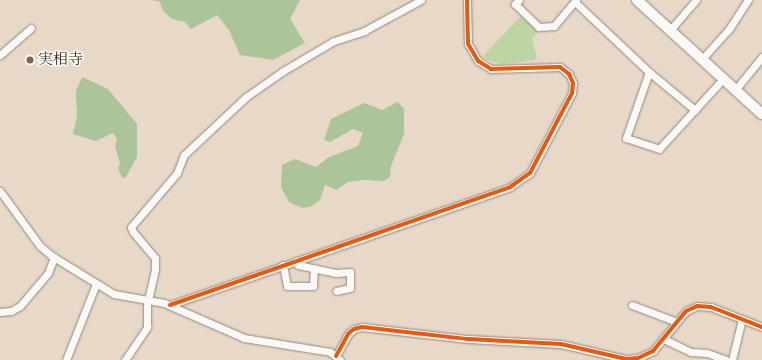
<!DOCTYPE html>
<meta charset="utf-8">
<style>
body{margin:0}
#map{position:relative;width:762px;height:360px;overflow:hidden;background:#e7d8c8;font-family:Alegreya,"Noto Serif JP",serif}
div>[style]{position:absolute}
.green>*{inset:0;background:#bdd5a3}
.forest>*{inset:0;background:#acc499}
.roads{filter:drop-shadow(0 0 1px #92887e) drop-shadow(0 0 1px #92887e)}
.street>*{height:7px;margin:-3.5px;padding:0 3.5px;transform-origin:3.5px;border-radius:3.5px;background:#fbf9f7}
.secondary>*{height:10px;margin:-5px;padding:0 5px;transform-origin:5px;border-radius:5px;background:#fbf9f7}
.cycleway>*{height:4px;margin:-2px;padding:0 2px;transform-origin:2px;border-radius:2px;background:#e8590c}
.dots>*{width:11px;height:11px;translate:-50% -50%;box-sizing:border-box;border:2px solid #fdfcf7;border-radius:50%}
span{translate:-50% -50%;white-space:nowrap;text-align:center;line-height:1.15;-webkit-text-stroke:3px #fdfcf7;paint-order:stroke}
.poi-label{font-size:15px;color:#3b2a1e}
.left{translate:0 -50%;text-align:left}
</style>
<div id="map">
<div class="green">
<i style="clip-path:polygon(521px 16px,538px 32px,532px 39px,537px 57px,534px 60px,504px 64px,487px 60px,483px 56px)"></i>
</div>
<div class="forest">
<i style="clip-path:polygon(150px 0,300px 0,290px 19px,305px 43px,273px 60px,240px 55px,229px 30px,217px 15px,191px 29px,185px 22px,172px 19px,164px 12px,159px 1px)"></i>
<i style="clip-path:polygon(82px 77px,108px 89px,137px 124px,137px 157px,126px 177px,122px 178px,118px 168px,120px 163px,115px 147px,117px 139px,113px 133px,96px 141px,73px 134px,77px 117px,76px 91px)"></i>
<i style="clip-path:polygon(398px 102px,404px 109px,404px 134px,391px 166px,390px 177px,384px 181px,363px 180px,348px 182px,336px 190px,325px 185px,320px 200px,310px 207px,302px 208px,289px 202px,281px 187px,282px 165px,295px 159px,316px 167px,329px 157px,358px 146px,363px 133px,353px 129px,330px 142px,324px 140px,331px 119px,364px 103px,382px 110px)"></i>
</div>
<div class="roads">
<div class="street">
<i style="left:519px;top:0;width:6px;rotate:135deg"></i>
<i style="left:515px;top:4px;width:33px;rotate:44deg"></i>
<i style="left:539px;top:27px;width:15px;rotate:-4deg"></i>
<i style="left:554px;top:26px;width:34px;rotate:-50deg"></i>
<i style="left:575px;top:2px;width:102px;rotate:43.4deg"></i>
<i style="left:649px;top:72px;width:60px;rotate:39.6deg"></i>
<i style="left:670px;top:30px;width:40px;rotate:-49deg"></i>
<i style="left:0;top:55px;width:41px;rotate:-41.1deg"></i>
<i style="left:702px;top:59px;width:40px;rotate:-48deg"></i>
<i style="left:729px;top:29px;width:35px;rotate:-57deg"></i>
<i style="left:649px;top:72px;width:70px;rotate:109.2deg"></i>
<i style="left:626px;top:138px;width:35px;rotate:18deg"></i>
<i style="left:659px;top:149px;width:95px;rotate:-47.6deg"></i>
<i style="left:735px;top:90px;width:43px;rotate:-50.7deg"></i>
<i style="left:0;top:191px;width:68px;rotate:54deg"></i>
<i style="left:40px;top:246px;width:16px;rotate:40deg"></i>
<i style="left:52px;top:256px;width:73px;rotate:31.5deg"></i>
<i style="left:114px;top:294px;width:51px;rotate:10.2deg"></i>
<i style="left:164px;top:303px;width:87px;rotate:23.6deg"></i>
<i style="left:244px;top:338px;width:87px;rotate:9.2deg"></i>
<i style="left:330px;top:352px;width:13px;rotate:39deg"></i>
<i style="left:296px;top:261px;width:4px;rotate:63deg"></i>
<i style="left:298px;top:265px;width:38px;rotate:12deg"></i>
<i style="left:335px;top:273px;width:15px;rotate:-4deg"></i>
<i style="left:350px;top:272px;width:16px;rotate:90deg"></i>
<i style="left:350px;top:288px;width:14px;rotate:168deg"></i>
<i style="left:283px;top:265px;width:21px;rotate:79deg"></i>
<i style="left:287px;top:286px;width:26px"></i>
<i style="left:313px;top:286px;width:18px;rotate:-87deg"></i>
<i style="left:148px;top:300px;width:32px;rotate:-77deg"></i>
<i style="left:155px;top:269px;width:11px;rotate:-90deg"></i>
<i style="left:155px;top:258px;width:34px;rotate:-130deg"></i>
<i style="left:133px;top:232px;width:5px;rotate:-112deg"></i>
<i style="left:131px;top:227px;width:71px;rotate:-49.6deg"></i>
<i style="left:177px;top:173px;width:19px;rotate:-69deg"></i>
<i style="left:184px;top:155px;width:85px;rotate:-43.1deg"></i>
<i style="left:246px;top:97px;width:45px;rotate:-35.1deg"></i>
<i style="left:283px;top:71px;width:59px;rotate:-30.5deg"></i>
<i style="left:334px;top:41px;width:32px;rotate:-18deg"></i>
<i style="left:364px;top:31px;width:65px;rotate:-28.5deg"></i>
<i style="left:170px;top:305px;width:360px;rotate:-19.1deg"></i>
<i style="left:510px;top:187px;width:24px;rotate:-35deg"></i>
<i style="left:530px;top:173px;width:90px;rotate:-62.3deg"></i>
<i style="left:572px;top:93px;width:10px;rotate:-84deg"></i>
<i style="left:573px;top:83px;width:10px;rotate:-114deg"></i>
<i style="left:569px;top:74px;width:11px;rotate:-142deg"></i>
<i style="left:560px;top:67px;width:69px;rotate:178.3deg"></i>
<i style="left:491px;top:69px;width:15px;rotate:-148deg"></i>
<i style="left:478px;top:61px;width:20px;rotate:-120deg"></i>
<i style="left:468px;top:44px;width:44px;rotate:-91.3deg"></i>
<i style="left:632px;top:305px;width:48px;rotate:20.7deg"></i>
<i style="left:0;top:312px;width:11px;rotate:-5deg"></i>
<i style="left:11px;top:311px;width:10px;rotate:-29deg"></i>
<i style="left:20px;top:306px;width:43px;rotate:-49.7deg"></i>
<i style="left:48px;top:273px;width:17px;rotate:-69deg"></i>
<i style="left:664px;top:339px;width:30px;rotate:26deg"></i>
<i style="left:691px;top:352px;width:16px;rotate:4deg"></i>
<i style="left:707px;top:353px;width:20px;rotate:20deg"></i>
<i style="left:336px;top:356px;width:26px;rotate:-61deg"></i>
<i style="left:349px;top:333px;width:6px;rotate:-39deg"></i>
<i style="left:354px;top:329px;width:8px;rotate:-14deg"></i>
<i style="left:362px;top:327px;width:107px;rotate:6.5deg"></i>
<i style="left:468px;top:339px;width:93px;rotate:3.1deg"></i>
<i style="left:561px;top:344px;width:67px;rotate:13deg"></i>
<i style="left:626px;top:359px;width:12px;rotate:-5deg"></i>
<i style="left:638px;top:358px;width:17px;rotate:-25deg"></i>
<i style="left:653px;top:351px;width:52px;rotate:-50.5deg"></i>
<i style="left:686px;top:311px;width:12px;rotate:-24deg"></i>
<i style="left:697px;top:306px;width:14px;rotate:4deg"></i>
<i style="left:711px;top:307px;width:55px;rotate:21.4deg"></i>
<i style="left:66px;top:360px;width:82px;rotate:-68.5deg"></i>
<i style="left:125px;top:360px;width:40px;rotate:-56deg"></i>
<i style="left:147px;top:327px;width:27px;rotate:-90deg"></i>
<i style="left:732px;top:360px;width:42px;rotate:-76.3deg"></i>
</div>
<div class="secondary">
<i style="left:637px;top:0;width:169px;rotate:42.4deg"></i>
</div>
</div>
<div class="cycleway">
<i style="left:170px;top:305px;width:360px;rotate:-19.1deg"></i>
<i style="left:510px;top:187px;width:24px;rotate:-35deg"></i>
<i style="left:530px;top:173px;width:90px;rotate:-62.3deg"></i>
<i style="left:572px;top:93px;width:10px;rotate:-84deg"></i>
<i style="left:573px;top:83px;width:10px;rotate:-114deg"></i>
<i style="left:569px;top:74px;width:11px;rotate:-142deg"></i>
<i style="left:560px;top:67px;width:69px;rotate:178.3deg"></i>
<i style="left:491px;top:69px;width:15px;rotate:-148deg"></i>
<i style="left:478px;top:61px;width:20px;rotate:-120deg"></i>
<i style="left:468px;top:44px;width:44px;rotate:-91.3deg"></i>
<i style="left:336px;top:356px;width:26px;rotate:-61deg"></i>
<i style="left:349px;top:333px;width:6px;rotate:-39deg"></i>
<i style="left:354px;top:329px;width:8px;rotate:-14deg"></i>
<i style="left:362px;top:327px;width:107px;rotate:6.5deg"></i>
<i style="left:468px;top:339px;width:93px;rotate:3.1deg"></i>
<i style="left:561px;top:344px;width:67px;rotate:13deg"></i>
<i style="left:626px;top:359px;width:12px;rotate:-5deg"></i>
<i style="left:638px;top:358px;width:17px;rotate:-25deg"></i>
<i style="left:653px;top:351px;width:52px;rotate:-50.5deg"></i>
<i style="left:686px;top:311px;width:12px;rotate:-24deg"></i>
<i style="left:697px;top:306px;width:14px;rotate:4deg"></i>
<i style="left:711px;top:307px;width:55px;rotate:21.4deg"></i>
</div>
<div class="dots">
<i style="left:30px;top:60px;background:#77675a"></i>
</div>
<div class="poi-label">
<span class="left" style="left:38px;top:60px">実相寺</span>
</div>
</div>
